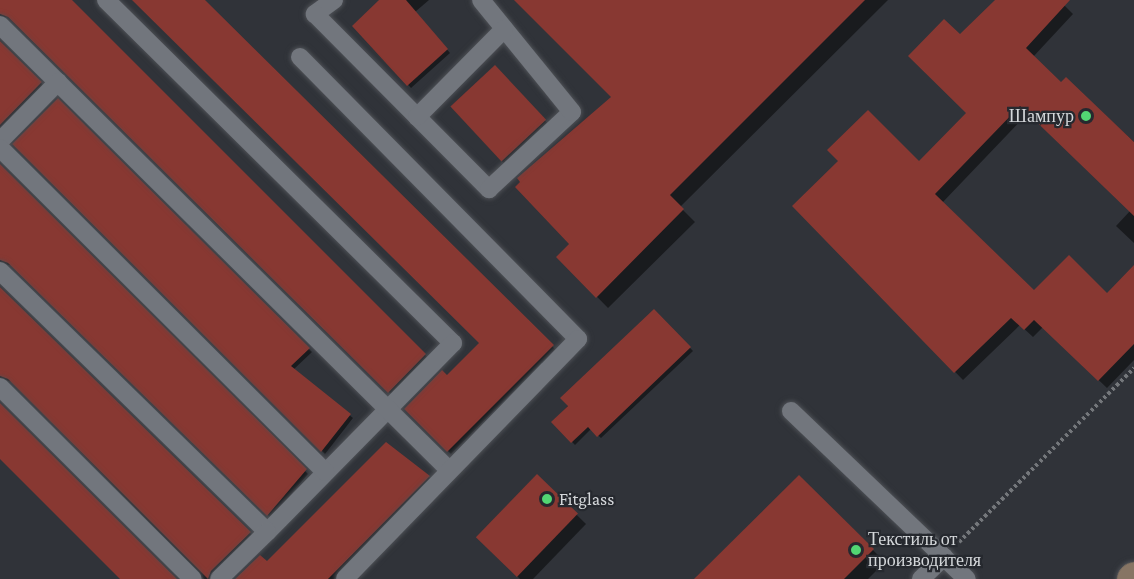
<!DOCTYPE html>
<meta charset="utf-8">
<style>
body{margin:0}
#map{position:relative;width:1134px;height:579px;overflow:hidden;background:#303339;font-family:"Crimson Pro",serif}
div>[style]{position:absolute}
.shadow>*{inset:0;background:#0007;transform-origin:0 0}
.building>*{inset:0;background:#883832;transform-origin:0 0}
.path>*{height:4px;margin-top:-2px;transform-origin:0;background:repeating-linear-gradient(90deg,#74777b 0 3px,transparent 0 6px)}
.roads{filter:drop-shadow(0 0 2px #4d5055) drop-shadow(0 0 2px #4d5055)}
.service>*{height:18px;margin:-9px;padding:0 9px;transform-origin:9px;border-radius:9px;background:#72767d}
.secondary>*{height:33px;margin:-16.5px;padding:0 16.5px;transform-origin:16.5px;border-radius:16.5px;background:#877564}
.dots>*{width:16px;height:16px;translate:-50% -50%;box-sizing:border-box;border:3px solid #26292f;border-radius:50%}
span{translate:-50% -50%;white-space:nowrap;text-align:center;line-height:1.15;-webkit-text-stroke:4.5px #26292f;paint-order:stroke}
.poi-label{font-size:18px;color:#d4d7da}
.right{translate:-100% -50%;text-align:right}
.left{translate:0 -50%;text-align:left}
</style>
<div id="map">
<div class="shadow">
<i style="clip-path:polygon(0 0,70px 0,428px 358px,392px 395px,7px 16px,0 19px)"></i>
<i style="clip-path:polygon(134px 0,203px 0,555px 349px,451px 454px,406px 409px,447px 377px,481px 343px)"></i>
<i style="clip-path:polygon(382px 0,429px 0,415px 12px,450px 53px,411px 88px,354px 26px)"></i>
<i style="clip-path:polygon(516px 0,888px 0,680px 207px,695px 222px,608px 308px,558px 257px,571px 244px,613px 97px)"></i>
<i style="clip-path:polygon(997px 0,1059px 0,1073px 14px,1033px 57px,1061px 84px,1066px 79px,1134px 142px,1134px 243px,1116px 226px,1130px 211px,1029px 112px,942px 203px,1034px 292px,1107px 295px,1134px 267px,1134px 360px,1107px 388px,1043px 327px,1033px 337px,1020px 325px,963px 380px,794px 206px,919px 163px,968px 113px,960px 36px)"></i>
<i style="clip-path:polygon(0 41px,44px 86px,0 131px)"></i>
<i style="left:495px;top:67px;width:78px;height:59px;rotate:47deg"></i>
<i style="clip-path:polygon(17px 147px,309px 349px,312px 352px,293px 370px,353px 418px,325px 454px)"></i>
<i style="clip-path:polygon(0 166px,308px 474px,271px 518px,12px 265px,0 265px)"></i>
<i style="clip-path:polygon(0 287px,253px 536px,212px 579px,204px 579px,13px 382px,0 379px)"></i>
<i style="clip-path:polygon(654px 311px,693px 351px,601px 438px,591px 429px,575px 445px,553px 422px)"></i>
<i style="clip-path:polygon(537px 476px,586px 524px,533px 579px,520px 579px,478px 537px)"></i>
<i style="clip-path:polygon(429px 477px,431px 480px,334px 579px,237px 579px)"></i>
<i style="clip-path:polygon(799px 477px,885px 562px,868px 579px,696px 579px)"></i>
</div>
<div class="building">
<i style="clip-path:polygon(0 0,72px 0,426px 354px,388px 393px,8px 17px,0 14px)"></i>
<i style="clip-path:polygon(132px 0,205px 0,554px 345px,447px 452px,404px 409px,442px 370px,447px 375px,479px 343px)"></i>
<i style="clip-path:polygon(379px 0,406px 0,448px 49px,407px 86px,352px 26px)"></i>
<i style="clip-path:polygon(514px 0,865px 0,670px 195px,684px 209px,596px 298px,556px 257px,569px 244px,515px 187px,520px 182px,517px 178px,611px 97px)"></i>
<i style="clip-path:polygon(995px 0,1070px 0,1026px 48px,1061px 82px,1066px 77px,1134px 142px,1134px 216px,1020px 106px,935px 194px,1034px 290px,1069px 255px,1107px 293px,1134px 265px,1134px 344px,1098px 381px,1034px 320px,1024px 330px,1011px 318px,954px 373px,792px 206px,838px 161px,827px 150px,868px 110px,919px 161px,966px 113px,908px 56px,944px 19px,960px 34px)"></i>
<i style="clip-path:polygon(0 41px,42px 82px,0 125px)"></i>
<i style="left:495px;top:65px;width:75px;height:61px;rotate:47deg"></i>
<i style="clip-path:polygon(58px 98px,310px 348px,291px 366px,351px 414px,321px 452px,12px 144px)"></i>
<i style="clip-path:polygon(0 164px,307px 469px,267px 516px,8px 263px,0 260px)"></i>
<i style="clip-path:polygon(0 287px,251px 532px,211px 571px,208px 579px,8px 379px,0 376px)"></i>
<i style="clip-path:polygon(654px 309px,691px 347px,597px 437px,588px 427px,571px 443px,551px 422px,568px 406px,560px 398px)"></i>
<i style="clip-path:polygon(0 403px,177px 579px,120px 579px,0 459px)"></i>
<i style="clip-path:polygon(386px 442px,430px 476px,328px 579px,235px 579px,260px 555px,267px 561px)"></i>
<i style="left:537px;top:474px;width:57px;height:88px;rotate:44deg"></i>
<i style="clip-path:polygon(799px 475px,874px 549px,844px 579px,694px 579px)"></i>
</div>
<div class="path">
<i style="left:959px;top:542px;width:247px;rotate:-44.8deg"></i>
</div>
<div class="roads">
<div class="service">
<i style="left:106px;top:0;width:488px;rotate:44.7deg"></i>
<i style="left:453px;top:343px;width:265px;rotate:134.5deg"></i>
<i style="left:334px;top:0;width:24px;rotate:144deg"></i>
<i style="left:315px;top:14px;width:247px;rotate:45.2deg"></i>
<i style="left:489px;top:189px;width:113px;rotate:-42.9deg"></i>
<i style="left:572px;top:112px;width:144px;rotate:-129.1deg"></i>
<i style="left:0;top:25px;width:631px;rotate:44.74deg"></i>
<i style="left:300px;top:57px;width:396px;rotate:45.4deg"></i>
<i style="left:578px;top:339px;width:334px;rotate:134.2deg"></i>
<i style="left:417px;top:117px;width:124px;rotate:-45.3deg"></i>
<i style="left:0;top:141px;width:83px;rotate:-45.5deg"></i>
<i style="left:0;top:148px;width:459px;rotate:44.9deg"></i>
<i style="left:0;top:271px;width:373px;rotate:44.3deg"></i>
<i style="left:267px;top:532px;width:67px;rotate:135.6deg"></i>
<i style="left:0;top:387px;width:272px;rotate:44.9deg"></i>
<i style="left:791px;top:411px;width:243px;rotate:43.7deg"></i>
<i style="left:921px;top:579px;width:32px;rotate:-44deg"></i>
</div>
<div class="secondary">
<i style="left:1133px;top:579px;width:1px;rotate:-45deg"></i>
</div>
</div>
<div class="dots">
<i style="left:1086px;top:116px;background:#52d673"></i>
<i style="left:547px;top:499px;background:#52d673"></i>
<i style="left:856px;top:550px;background:#52d673"></i>
</div>
<div class="poi-label">
<span class="right" style="left:1074px;top:116px">Шампур</span>
<span class="left" style="left:559px;top:499px">Fitglass</span>
<span class="left" style="left:868px;top:550px">Текстиль от<br>производителя</span>
</div>
</div>
